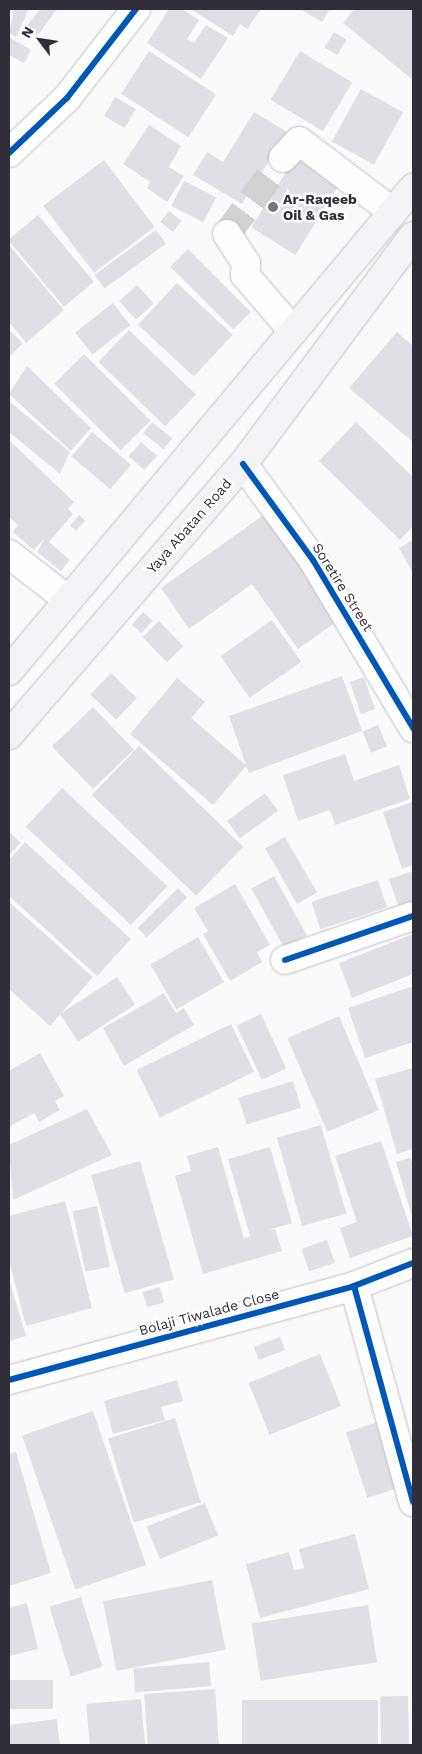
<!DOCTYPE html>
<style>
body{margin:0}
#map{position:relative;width:422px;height:1754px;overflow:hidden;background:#fafafa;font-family:"Work Sans",sans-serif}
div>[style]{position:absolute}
.building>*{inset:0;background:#e1dee5;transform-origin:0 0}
.minor-tunnel>*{height:28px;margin-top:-14px;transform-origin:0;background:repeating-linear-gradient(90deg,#d2d1d3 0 28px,transparent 0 42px)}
.roads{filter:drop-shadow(0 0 1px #c2c0c6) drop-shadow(0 0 1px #c2c0c6)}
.minor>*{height:28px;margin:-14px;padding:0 14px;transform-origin:14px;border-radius:14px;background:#fefefe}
.major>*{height:28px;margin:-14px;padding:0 14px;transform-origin:14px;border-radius:14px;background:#f4f2f7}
.cycleway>*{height:6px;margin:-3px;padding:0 3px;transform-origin:3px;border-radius:3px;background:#0057b8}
.dots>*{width:14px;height:14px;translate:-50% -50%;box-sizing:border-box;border:2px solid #fff;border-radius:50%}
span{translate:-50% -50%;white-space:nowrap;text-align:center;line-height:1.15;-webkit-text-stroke:5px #fff;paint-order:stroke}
.poi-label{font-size:14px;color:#312d39;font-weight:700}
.left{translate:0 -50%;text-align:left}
.street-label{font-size:14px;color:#312d39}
.frame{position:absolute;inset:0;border:10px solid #312d39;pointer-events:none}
.north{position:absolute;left:15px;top:15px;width:50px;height:50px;-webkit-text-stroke:4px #fff;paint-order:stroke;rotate:301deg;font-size:14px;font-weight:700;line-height:20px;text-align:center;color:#312d39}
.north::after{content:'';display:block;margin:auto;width:18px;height:22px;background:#312d39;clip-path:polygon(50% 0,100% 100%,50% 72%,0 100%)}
</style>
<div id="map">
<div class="building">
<i style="clip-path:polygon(14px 9px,29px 9px,16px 37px,9px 33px)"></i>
<i style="clip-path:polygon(40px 9px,57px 9px,38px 35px,27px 26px)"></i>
<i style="clip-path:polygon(169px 9px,182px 9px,199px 20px,187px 39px,194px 43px,206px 25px,228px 38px,201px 79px,147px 43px)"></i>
<i style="clip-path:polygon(191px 9px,261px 9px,247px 29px,240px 24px,233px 36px)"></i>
<i style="clip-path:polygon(300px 9px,330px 9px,322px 22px)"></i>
<i style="clip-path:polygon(354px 9px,413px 9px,413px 80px,343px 23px)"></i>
<i style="left:334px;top:32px;width:15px;height:18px;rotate:32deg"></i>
<i style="clip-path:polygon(9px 37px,31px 50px,24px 63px,9px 55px)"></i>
<i style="left:149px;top:51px;width:80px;height:51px;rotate:33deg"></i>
<i style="left:300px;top:51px;width:61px;height:57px;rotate:31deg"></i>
<i style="left:361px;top:89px;width:48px;height:60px;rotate:29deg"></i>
<i style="left:115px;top:97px;width:24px;height:22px;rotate:30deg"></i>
<i style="clip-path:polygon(254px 112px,287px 132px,242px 204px,193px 175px,207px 152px,223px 162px)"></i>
<i style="clip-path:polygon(149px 125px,181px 146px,169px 167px,184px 176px,167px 202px,147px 188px,150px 182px,123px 164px)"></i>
<i style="left:299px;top:151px;width:52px;height:90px;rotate:32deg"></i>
<i style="left:104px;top:160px;width:84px;height:76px;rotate:53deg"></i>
<i style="left:184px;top:181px;width:36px;height:28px;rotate:27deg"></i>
<i style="left:169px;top:211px;width:16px;height:14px;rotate:38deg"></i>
<i style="left:38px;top:215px;width:87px;height:39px;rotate:50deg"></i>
<i style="left:156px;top:230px;width:17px;height:76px;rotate:54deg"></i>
<i style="clip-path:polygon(9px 245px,64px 310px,26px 343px,9px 322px)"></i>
<i style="left:188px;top:249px;width:89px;height:25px;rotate:45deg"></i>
<i style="left:177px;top:283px;width:76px;height:57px;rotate:43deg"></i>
<i style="left:137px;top:285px;width:25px;height:24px;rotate:48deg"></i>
<i style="left:113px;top:303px;width:28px;height:48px;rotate:52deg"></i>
<i style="clip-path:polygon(9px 330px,23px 343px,9px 357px)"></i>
<i style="left:129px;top:330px;width:93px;height:44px;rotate:44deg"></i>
<i style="clip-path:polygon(397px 332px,413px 346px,413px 442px,349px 388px)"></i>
<i style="left:84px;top:354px;width:94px;height:42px;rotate:45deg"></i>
<i style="clip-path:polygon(27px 366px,91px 428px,71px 451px,9px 394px)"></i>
<i style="clip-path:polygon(9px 401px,70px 452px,60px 474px,9px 432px)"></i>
<i style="left:152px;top:422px;width:26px;height:14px;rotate:39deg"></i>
<i style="clip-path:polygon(356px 422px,413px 477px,413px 526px,400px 540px,319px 461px)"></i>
<i style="left:92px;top:432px;width:51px;height:32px;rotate:40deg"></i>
<i style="clip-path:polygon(9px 440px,74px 502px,68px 509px,73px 514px,49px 542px,70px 560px,61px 571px,37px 552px,45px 538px,34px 550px,13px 532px,18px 525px,9px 517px)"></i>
<i style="left:141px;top:442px;width:21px;height:19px;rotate:41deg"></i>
<i style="clip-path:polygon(265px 514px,339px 620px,298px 649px,252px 584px,189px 629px,161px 588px)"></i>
<i style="left:79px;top:515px;width:8px;height:14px;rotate:40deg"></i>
<i style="clip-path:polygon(413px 540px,413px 573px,399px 548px)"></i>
<i style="left:143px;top:612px;width:13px;height:17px;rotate:42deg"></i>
<i style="left:272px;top:620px;width:51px;height:63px;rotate:55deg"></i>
<i style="left:159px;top:621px;width:35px;height:23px;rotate:46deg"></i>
<i style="left:111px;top:673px;width:36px;height:30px;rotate:44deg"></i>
<i style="clip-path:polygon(342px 676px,362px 731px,249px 773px,246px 766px,213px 805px,130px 734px,177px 678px,205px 702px,191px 718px,246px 765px,229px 716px)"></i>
<i style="left:364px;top:677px;width:34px;height:15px;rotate:71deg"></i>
<i style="left:93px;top:707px;width:59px;height:57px;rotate:46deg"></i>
<i style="left:378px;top:725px;width:23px;height:17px;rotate:67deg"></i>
<i style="left:139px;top:746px;width:145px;height:68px;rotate:44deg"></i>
<i style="clip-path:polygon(345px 754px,354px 781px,399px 765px,410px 799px,335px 825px,330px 810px,298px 821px,283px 775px)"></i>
<i style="left:62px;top:788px;width:144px;height:53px;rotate:43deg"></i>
<i style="left:265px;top:793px;width:22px;height:47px;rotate:54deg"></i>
<i style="clip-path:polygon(412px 802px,413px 865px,402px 869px,383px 812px)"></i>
<i style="clip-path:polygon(9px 832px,21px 843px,9px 855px)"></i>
<i style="left:285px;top:837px;width:64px;height:23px;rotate:60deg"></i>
<i style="clip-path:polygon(25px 842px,131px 939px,97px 976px,9px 896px,9px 860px)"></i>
<i style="clip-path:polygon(413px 871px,413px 903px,399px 908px,389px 879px)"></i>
<i style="left:274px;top:876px;width:68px;height:26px;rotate:61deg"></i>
<i style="left:378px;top:880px;width:29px;height:70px;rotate:72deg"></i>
<i style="clip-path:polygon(235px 884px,270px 945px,257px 952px,262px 962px,230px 981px,203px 934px,208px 931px,194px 908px)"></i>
<i style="left:178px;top:888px;width:13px;height:57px;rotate:45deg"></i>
<i style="clip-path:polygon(9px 902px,93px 977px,50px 1026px,9px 989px)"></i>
<i style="clip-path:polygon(413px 934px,413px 974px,352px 998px,339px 963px)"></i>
<i style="left:198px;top:937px;width:52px;height:55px;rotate:60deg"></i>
<i style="left:117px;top:977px;width:33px;height:68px;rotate:57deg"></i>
<i style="clip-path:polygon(413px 986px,413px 1042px,365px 1058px,348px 1008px)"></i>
<i style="clip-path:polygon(164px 993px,176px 1013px,184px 1008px,194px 1025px,124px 1066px,103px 1028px)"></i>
<i style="left:261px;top:1014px;width:60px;height:27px;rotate:65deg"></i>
<i style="left:339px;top:1016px;width:102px;height:56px;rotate:67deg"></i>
<i style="left:231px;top:1024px;width:53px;height:105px;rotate:64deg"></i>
<i style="clip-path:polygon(40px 1053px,64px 1096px,55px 1101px,60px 1110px,39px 1122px,34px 1113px,9px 1127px,9px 1071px)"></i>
<i style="clip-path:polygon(413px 1068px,413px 1149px,397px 1154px,375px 1079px)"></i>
<i style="left:293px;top:1081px;width:28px;height:57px;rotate:73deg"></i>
<i style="clip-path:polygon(87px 1109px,112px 1155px,13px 1200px,9px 1145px)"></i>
<i style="left:321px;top:1125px;width:92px;height:46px;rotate:74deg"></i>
<i style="clip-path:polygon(381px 1141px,413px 1236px,350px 1258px,340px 1228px,357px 1222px,335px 1156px)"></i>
<i style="clip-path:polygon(218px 1147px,244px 1238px,250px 1236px,228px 1159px,270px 1147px,292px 1223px,268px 1230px,275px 1229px,282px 1251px,203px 1274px,175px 1176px,191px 1171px,187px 1156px)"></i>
<i style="clip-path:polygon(410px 1158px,413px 1165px,413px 1220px,396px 1162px)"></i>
<i style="left:140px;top:1161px;width:123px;height:51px;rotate:74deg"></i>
<i style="clip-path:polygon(65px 1201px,92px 1308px,26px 1326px,9px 1260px,9px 1216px)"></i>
<i style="left:97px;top:1206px;width:62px;height:25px;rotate:78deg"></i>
<i style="left:327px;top:1240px;width:24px;height:27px;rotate:71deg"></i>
<i style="clip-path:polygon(9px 1279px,26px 1336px,9px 1341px)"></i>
<i style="left:160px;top:1287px;width:16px;height:18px;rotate:75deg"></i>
<i style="left:280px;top:1337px;width:14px;height:28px;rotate:69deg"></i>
<i style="left:320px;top:1354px;width:56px;height:77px;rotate:68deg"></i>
<i style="clip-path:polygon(177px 1380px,183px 1401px,161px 1407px,165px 1420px,113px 1434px,104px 1401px)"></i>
<i style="left:93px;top:1411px;width:163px;height:75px;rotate:71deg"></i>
<i style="left:175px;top:1418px;width:88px;height:70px;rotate:73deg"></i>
<i style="left:384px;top:1420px;width:69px;height:40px;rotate:72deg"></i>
<i style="clip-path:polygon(16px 1452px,51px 1573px,9px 1586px,9px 1454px)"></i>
<i style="left:205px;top:1503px;width:35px;height:63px;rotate:68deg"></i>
<i style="clip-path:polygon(355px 1534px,369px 1589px,260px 1618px,246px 1564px,289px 1552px,294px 1570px,304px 1568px,299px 1549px)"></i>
<i style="left:212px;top:1580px;width:71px;height:111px;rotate:79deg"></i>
<i style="left:81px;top:1597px;width:73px;height:33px;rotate:73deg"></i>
<i style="clip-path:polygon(27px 1603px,38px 1649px,9px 1656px,9px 1608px)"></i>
<i style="left:368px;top:1605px;width:58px;height:118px;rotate:81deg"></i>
<i style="left:209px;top:1662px;width:24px;height:76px;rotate:85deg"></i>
<i style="left:53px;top:1680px;width:29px;height:44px;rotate:90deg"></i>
<i style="left:215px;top:1689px;width:56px;height:71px;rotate:86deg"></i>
<i style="left:408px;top:1696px;width:49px;height:28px;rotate:89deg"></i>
<i style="left:141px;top:1699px;width:46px;height:55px;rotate:85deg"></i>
<i style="left:242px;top:1700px;width:136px;height:45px"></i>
<i style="clip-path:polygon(57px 1719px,60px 1745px,9px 1745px,9px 1725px)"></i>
</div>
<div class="minor-tunnel">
<i style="left:227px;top:234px;width:94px;rotate:-53.6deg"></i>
</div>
<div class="roads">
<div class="minor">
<i style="left:9px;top:153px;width:80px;rotate:-43.5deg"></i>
<i style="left:67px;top:98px;width:113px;rotate:-52.2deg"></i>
<i style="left:283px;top:158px;width:23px;rotate:-47deg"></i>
<i style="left:299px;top:141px;width:118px;rotate:37.1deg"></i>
<i style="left:227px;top:234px;width:35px;rotate:57deg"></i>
<i style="left:246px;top:263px;width:12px;rotate:95deg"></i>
<i style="left:245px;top:275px;width:74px;rotate:49.4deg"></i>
<i style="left:243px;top:464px;width:119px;rotate:53.9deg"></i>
<i style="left:313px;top:560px;width:196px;rotate:59.2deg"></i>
<i style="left:9px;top:554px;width:73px;rotate:37.8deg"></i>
<i style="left:285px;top:960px;width:135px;rotate:-19deg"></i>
<i style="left:354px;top:1286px;width:224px;rotate:74.7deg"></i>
<i style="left:9px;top:1380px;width:358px;rotate:-15.2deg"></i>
<i style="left:354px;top:1286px;width:63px;rotate:-21.3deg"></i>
</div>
<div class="major">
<i style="left:9px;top:671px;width:630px;rotate:-50.09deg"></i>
<i style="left:9px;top:735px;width:358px;rotate:-49.2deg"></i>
<i style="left:243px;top:464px;width:284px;rotate:-53.3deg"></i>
</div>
</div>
<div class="cycleway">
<i style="left:9px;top:153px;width:80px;rotate:-43.5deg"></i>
<i style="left:67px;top:98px;width:113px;rotate:-52.2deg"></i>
<i style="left:243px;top:464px;width:119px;rotate:53.9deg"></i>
<i style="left:313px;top:560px;width:196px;rotate:59.2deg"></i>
<i style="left:285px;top:960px;width:135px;rotate:-19deg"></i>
<i style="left:354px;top:1286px;width:224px;rotate:74.7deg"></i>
<i style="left:9px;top:1380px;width:358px;rotate:-15.2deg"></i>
<i style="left:354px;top:1286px;width:63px;rotate:-21.3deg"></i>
</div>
<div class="dots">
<i style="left:273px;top:207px;background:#77757d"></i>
</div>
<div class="poi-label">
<span class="left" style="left:283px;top:207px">Ar-Raqeeb<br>Oil &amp; Gas</span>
</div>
<div class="street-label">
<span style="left:189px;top:526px;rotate:-49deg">Yaya Abatan Road</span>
<span style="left:343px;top:587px;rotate:58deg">Soretire Street</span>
<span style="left:209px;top:1312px;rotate:-15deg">Bolaji Tiwalade Close</span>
</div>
<div class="frame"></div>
<div class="north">N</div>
</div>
